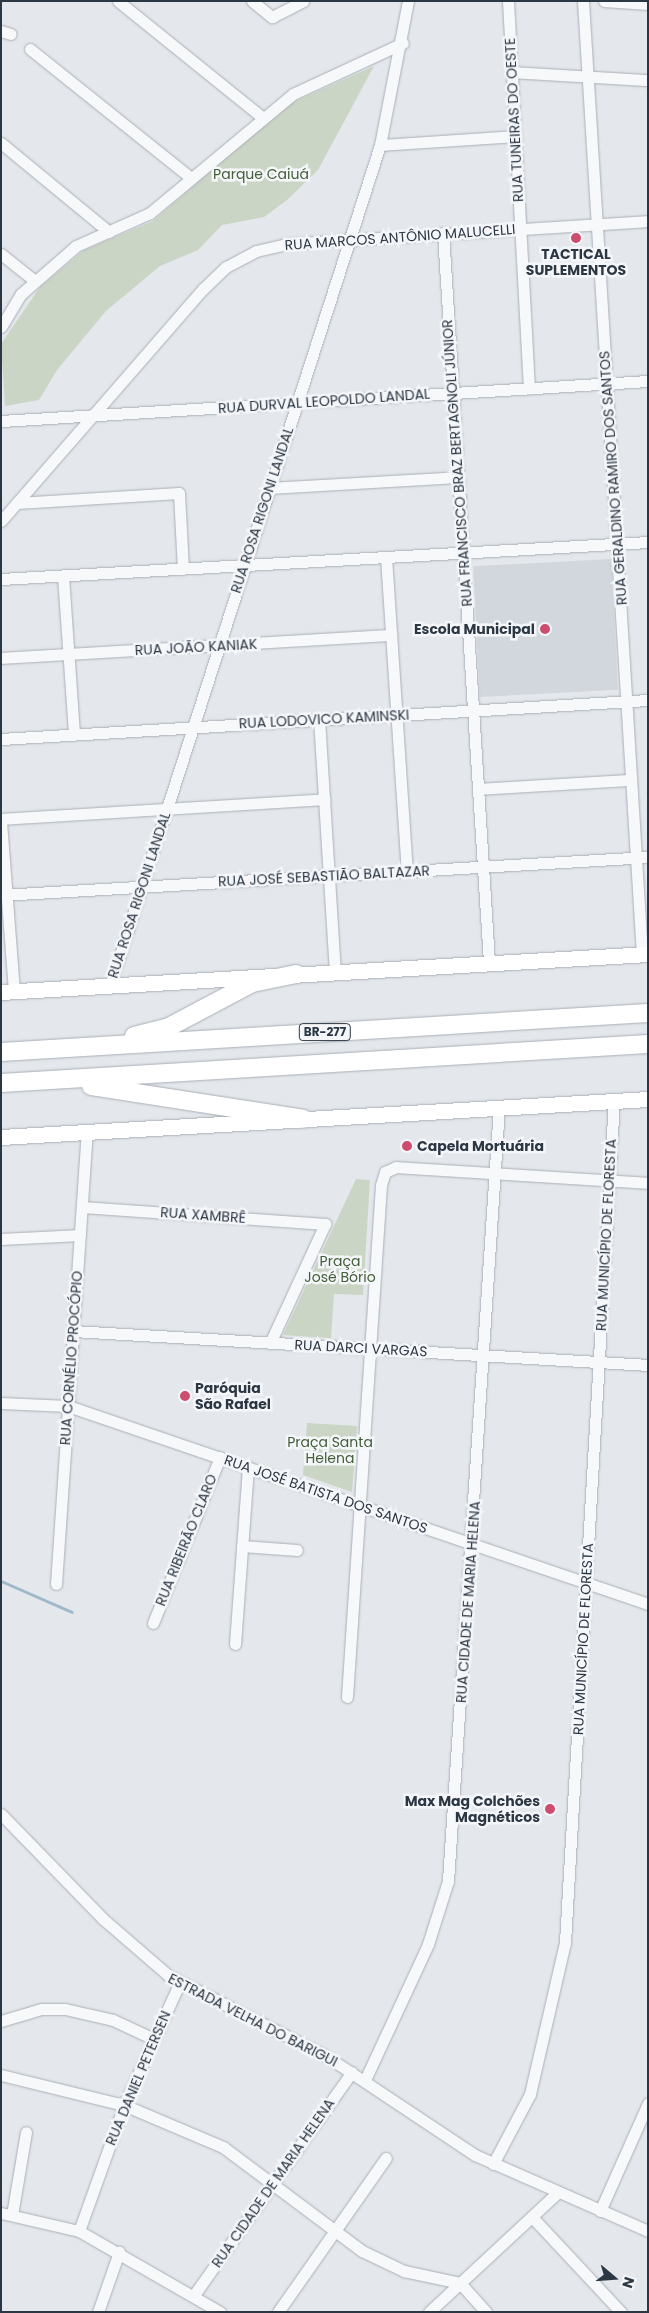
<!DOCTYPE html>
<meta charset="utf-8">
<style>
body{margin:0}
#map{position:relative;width:649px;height:2313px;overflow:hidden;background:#e4e8ec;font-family:Poppins,sans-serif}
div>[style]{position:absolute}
.built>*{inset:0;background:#d2d7dd;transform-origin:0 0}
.green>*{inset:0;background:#cbd5c5}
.stream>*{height:3px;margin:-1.5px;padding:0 1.5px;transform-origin:1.5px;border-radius:1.5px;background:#a0b9ca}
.roads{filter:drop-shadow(0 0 1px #a9afb6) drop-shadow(0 0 1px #a9afb6)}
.minor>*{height:11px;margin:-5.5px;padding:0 5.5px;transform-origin:5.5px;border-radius:5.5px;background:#f7f8fa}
.major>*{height:15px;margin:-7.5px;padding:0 7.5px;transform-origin:7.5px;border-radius:7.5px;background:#fff}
.highway>*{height:18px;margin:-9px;padding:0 9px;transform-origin:9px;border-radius:9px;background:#fff}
.dots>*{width:14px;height:14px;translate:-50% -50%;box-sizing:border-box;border:2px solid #f4f6f9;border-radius:50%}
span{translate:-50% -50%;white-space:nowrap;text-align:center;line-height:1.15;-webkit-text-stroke:5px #f4f6f9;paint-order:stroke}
.shield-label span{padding:1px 4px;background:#f4f6f9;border:1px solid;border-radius:4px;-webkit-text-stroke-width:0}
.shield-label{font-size:12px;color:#2c3744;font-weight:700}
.street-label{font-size:14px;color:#2c3744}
.park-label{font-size:14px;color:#445f39}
.poi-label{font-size:14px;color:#2c3744;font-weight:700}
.right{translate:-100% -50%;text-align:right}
.left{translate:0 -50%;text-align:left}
.frame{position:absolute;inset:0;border:2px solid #2c3744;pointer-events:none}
.north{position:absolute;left:589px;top:2253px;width:50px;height:50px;-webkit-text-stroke:4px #f4f6f9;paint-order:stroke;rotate:108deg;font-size:14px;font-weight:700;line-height:20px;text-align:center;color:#2c3744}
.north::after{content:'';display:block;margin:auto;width:18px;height:22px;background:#2c3744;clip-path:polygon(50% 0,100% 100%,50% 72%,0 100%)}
</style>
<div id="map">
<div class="built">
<i style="left:611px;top:559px;width:131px;height:138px;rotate:87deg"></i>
</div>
<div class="green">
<i style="clip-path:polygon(374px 66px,318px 170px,287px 200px,264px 217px,222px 225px,198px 250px,160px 266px,106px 311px,57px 370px,39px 400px,5px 406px,1px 344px,40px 287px,84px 250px,153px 221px,287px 105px)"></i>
<i style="clip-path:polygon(356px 1179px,370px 1180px,363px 1295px,334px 1294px,331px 1338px,283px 1335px)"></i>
<i style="clip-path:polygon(307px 1423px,357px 1426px,352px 1492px,303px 1475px)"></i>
</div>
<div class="stream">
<i style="left:1px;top:1581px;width:77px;rotate:23.6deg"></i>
</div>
<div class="roads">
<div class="minor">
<i style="left:118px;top:1px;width:186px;rotate:38.9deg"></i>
<i style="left:252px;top:1px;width:26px;rotate:39deg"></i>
<i style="left:272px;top:17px;width:35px;rotate:-27deg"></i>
<i style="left:508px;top:1px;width:388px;rotate:86.9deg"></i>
<i style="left:583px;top:1px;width:955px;rotate:86.46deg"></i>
<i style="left:604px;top:1px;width:44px;rotate:3.9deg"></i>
<i style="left:1px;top:31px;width:10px;rotate:17deg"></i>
<i style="left:30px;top:49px;width:206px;rotate:38.7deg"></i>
<i style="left:512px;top:72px;width:136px;rotate:3.4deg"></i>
<i style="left:1px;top:143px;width:140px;rotate:39.5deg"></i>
<i style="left:380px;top:145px;width:135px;rotate:-3.8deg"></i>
<i style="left:443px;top:233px;width:731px;rotate:86.39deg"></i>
<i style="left:1px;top:254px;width:43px;rotate:38.5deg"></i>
<i style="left:1px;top:327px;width:39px;rotate:-59deg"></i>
<i style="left:21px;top:294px;width:73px;rotate:-41.1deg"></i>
<i style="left:76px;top:246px;width:81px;rotate:-24deg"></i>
<i style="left:150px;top:213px;width:186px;rotate:-39.8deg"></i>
<i style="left:293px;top:94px;width:121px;rotate:-24.9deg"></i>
<i style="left:1px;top:421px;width:648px;rotate:-3.54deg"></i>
<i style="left:269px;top:488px;width:189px;rotate:-3.3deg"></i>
<i style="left:17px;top:503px;width:162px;rotate:-3.5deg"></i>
<i style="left:179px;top:493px;width:76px;rotate:87deg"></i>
<i style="left:1px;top:521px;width:308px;rotate:-49deg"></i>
<i style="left:203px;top:289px;width:32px;rotate:-44deg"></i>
<i style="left:226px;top:267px;width:34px;rotate:-28deg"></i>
<i style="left:256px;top:251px;width:31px;rotate:-13deg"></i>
<i style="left:286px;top:244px;width:363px;rotate:-3.6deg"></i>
<i style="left:386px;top:557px;width:315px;rotate:86.2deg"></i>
<i style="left:63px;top:576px;width:158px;rotate:86deg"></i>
<i style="left:1px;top:579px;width:648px;rotate:-3.27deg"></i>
<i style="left:1px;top:658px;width:391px;rotate:-3.4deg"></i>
<i style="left:319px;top:719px;width:254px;rotate:86.4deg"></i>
<i style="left:1px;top:739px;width:648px;rotate:-3.45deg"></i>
<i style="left:478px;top:789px;width:153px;rotate:-3.4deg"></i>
<i style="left:1px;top:819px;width:324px;rotate:-3.5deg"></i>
<i style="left:1px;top:822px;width:170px;rotate:85.6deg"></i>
<i style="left:1px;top:895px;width:648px;rotate:-3.36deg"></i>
<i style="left:110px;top:986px;width:883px;rotate:-72.2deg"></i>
<i style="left:380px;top:145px;width:147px;rotate:-79deg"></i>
<i style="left:82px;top:1207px;width:244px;rotate:4deg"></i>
<i style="left:325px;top:1224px;width:131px;rotate:114.8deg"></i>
<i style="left:1px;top:1239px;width:79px;rotate:-2.9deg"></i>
<i style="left:73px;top:1331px;width:576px;rotate:3.38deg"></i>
<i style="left:1px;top:1403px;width:67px;rotate:2.6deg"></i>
<i style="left:68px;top:1406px;width:613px;rotate:18.85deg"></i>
<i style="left:242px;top:1546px;width:55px;rotate:4.2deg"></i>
<i style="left:56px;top:1584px;width:453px;rotate:-86.1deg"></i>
<i style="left:153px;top:1623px;width:179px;rotate:-68deg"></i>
<i style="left:235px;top:1644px;width:177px;rotate:-85.8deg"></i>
<i style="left:347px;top:1697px;width:513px;rotate:-86.2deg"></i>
<i style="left:381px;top:1185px;width:14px;rotate:-73deg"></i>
<i style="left:385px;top:1172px;width:12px;rotate:-24deg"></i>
<i style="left:396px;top:1167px;width:253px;rotate:3.6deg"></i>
<i style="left:1px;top:1814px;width:146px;rotate:45.8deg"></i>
<i style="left:103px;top:1919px;width:87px;rotate:40.8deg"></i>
<i style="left:169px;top:1976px;width:176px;rotate:27deg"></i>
<i style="left:326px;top:2056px;width:179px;rotate:33.6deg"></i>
<i style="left:475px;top:2155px;width:189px;rotate:23.7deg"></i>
<i style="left:1px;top:2021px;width:42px;rotate:-16.7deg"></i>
<i style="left:41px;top:2009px;width:24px"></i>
<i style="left:65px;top:2009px;width:49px;rotate:12.9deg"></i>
<i style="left:113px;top:2020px;width:45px;rotate:24.9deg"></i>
<i style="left:1px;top:2075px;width:127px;rotate:13.7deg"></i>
<i style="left:124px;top:2105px;width:108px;rotate:23deg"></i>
<i style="left:223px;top:2147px;width:174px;rotate:36.8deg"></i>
<i style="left:362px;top:2251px;width:47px;rotate:25.5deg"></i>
<i style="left:404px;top:2271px;width:57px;rotate:12.1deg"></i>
<i style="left:460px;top:2283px;width:39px;rotate:48deg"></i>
<i style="left:365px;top:2080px;width:150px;rotate:-65.1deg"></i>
<i style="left:428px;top:1944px;width:66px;rotate:-72.4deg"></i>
<i style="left:448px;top:1881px;width:775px;rotate:-86.23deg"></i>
<i style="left:493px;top:2164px;width:79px;rotate:-62.1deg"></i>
<i style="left:530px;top:2094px;width:156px;rotate:-77deg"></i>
<i style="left:565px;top:1942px;width:842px;rotate:-86.67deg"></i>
<i style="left:600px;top:2211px;width:118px;rotate:-66deg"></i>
<i style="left:1px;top:2213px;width:80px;rotate:13deg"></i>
<i style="left:79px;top:2231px;width:163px;rotate:29.9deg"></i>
<i style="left:12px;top:2215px;width:84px;rotate:-80.4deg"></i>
<i style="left:532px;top:2217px;width:130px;rotate:46.9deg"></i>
<i style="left:79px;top:2231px;width:134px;rotate:-70.3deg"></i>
<i style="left:124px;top:2105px;width:135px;rotate:-65.5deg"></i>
<i style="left:194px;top:2295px;width:273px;rotate:-54.7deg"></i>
<i style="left:98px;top:2312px;width:64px;rotate:-70.7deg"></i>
<i style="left:278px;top:2312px;width:188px;rotate:-55deg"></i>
<i style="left:429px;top:2312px;width:175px;rotate:-42.9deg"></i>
</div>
<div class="major">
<i style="left:1px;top:992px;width:648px;rotate:-3.36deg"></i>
<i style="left:1px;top:1137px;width:648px;rotate:-3.36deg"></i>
</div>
<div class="highway">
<i style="left:134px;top:1036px;width:36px;rotate:-14deg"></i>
<i style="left:169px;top:1027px;width:94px;rotate:-27.9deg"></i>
<i style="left:252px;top:983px;width:45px;rotate:-11.6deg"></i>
<i style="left:1px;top:1052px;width:648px;rotate:-3.45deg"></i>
<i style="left:1px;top:1083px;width:648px;rotate:-3.45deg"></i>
<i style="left:91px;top:1086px;width:215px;rotate:8.8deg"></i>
</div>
</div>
<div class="dots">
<i style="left:576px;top:238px;background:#cd4d6e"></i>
<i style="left:545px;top:629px;background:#cd4d6e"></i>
<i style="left:407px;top:1146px;background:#cd4d6e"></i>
<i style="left:185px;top:1396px;background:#cd4d6e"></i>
<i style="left:550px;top:1809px;background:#cd4d6e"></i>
</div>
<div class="shield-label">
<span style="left:325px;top:1032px">BR-277</span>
</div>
<div class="street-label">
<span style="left:514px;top:120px;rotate:-93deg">RUA TUNEIRAS DO OESTE</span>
<span style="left:400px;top:237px;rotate:-4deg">RUA MARCOS ANTÔNIO MALUCELLI</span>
<span style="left:324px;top:401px;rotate:-4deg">RUA DURVAL LEOPOLDO LANDAL</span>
<span style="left:457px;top:463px;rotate:-94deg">RUA FRANCISCO BRAZ BERTAGNOLI JÚNIOR</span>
<span style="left:613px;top:478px;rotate:-94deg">RUA GERALDINO RAMIRO DOS SANTOS</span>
<span style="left:262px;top:510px;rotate:-72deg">RUA ROSA RIGONI LANDAL</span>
<span style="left:196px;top:647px;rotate:-3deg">RUA JOÃO KANIAK</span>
<span style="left:324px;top:719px;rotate:-3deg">RUA LODOVICO KAMINSKI</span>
<span style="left:324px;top:876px;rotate:-3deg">RUA JOSÉ SEBASTIÃO BALTAZAR</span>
<span style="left:139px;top:895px;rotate:-72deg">RUA ROSA RIGONI LANDAL</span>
<span style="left:203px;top:1215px;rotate:4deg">RUA XAMBRÊ</span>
<span style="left:606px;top:1235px;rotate:-87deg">RUA MUNICÍPIO DE FLORESTA</span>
<span style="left:361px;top:1348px;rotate:3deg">RUA DARCI VARGAS</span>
<span style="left:71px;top:1358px;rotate:-86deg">RUA CORNÉLIO PROCÓPIO</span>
<span style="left:326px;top:1494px;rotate:19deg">RUA JOSÉ BATISTA DOS SANTOS</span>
<span style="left:186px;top:1540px;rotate:-68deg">RUA RIBEIRÃO CLARO</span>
<span style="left:468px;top:1602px;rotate:-86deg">RUA CIDADE DE MARIA HELENA</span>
<span style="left:583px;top:1639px;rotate:-87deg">RUA MUNICÍPIO DE FLORESTA</span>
<span style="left:253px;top:2020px;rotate:27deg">ESTRADA VELHA DO BARIGUI</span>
<span style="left:138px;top:2078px;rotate:-67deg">RUA DANIEL PETERSEN</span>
<span style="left:273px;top:2183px;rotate:-55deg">RUA CIDADE DE MARIA HELENA</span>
</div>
<div class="park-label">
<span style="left:261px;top:174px">Parque Caiuá</span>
<span style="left:340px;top:1269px">Praça<br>José Bório</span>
<span style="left:330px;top:1450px">Praça Santa<br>Helena</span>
</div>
<div class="poi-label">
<span style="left:576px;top:262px">TACTICAL<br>SUPLEMENTOS</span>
<span class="right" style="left:535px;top:629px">Escola Municipal</span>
<span class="left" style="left:417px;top:1146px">Capela Mortuária</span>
<span class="left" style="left:195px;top:1396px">Paróquia<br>São Rafael</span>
<span class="right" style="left:540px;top:1809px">Max Mag Colchões<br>Magnéticos</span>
</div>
<div class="frame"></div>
<div class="north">N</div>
</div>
